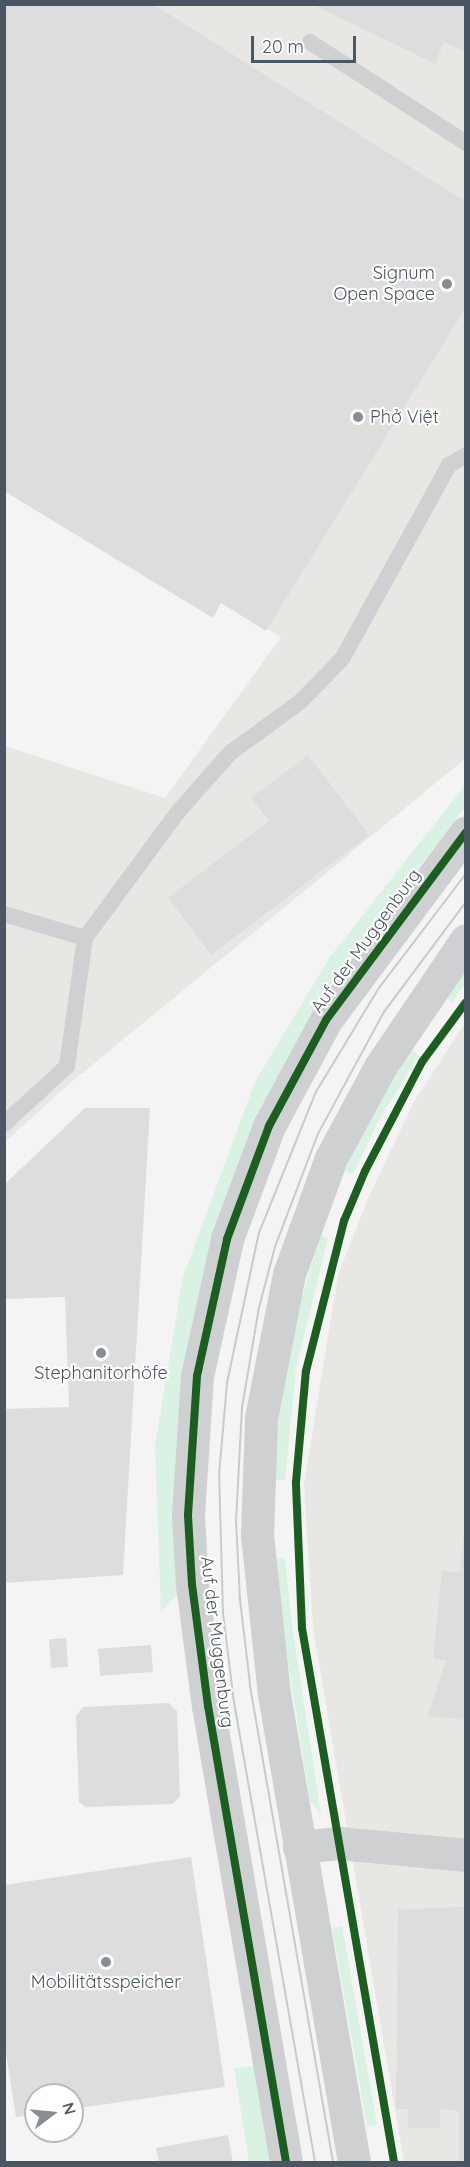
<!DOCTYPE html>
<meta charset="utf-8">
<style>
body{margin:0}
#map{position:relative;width:470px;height:2167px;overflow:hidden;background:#f4f4f4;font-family:Quicksand,sans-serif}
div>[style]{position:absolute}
.commercial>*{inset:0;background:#e8e7e3}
.green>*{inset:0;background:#d9f2e3;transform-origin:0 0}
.building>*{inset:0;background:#ddddde;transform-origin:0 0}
.service>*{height:16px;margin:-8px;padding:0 8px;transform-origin:8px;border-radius:8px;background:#ced0d2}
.minor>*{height:33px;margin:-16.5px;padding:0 16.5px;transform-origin:16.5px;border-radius:16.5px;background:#ced0d2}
.tertiary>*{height:33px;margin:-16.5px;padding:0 16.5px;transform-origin:16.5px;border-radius:16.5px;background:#ced0d2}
.tram>*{height:1.5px;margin:-0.75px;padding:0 0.75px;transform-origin:0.75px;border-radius:0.75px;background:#c9cacc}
.cycleway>*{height:8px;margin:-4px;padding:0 4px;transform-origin:4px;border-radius:4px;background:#1b5e20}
.dots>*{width:16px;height:16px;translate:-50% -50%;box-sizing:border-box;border:3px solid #fff;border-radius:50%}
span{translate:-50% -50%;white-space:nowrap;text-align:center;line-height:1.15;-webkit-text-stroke:4.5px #fff;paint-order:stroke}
.poi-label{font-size:18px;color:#4a5661}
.right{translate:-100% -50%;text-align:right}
.left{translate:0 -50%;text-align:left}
.street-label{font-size:18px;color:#4a5661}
.frame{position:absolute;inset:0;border:6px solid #4a5661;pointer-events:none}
.north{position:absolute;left:24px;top:2083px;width:60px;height:60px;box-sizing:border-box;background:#fff;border:2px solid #b7bbc0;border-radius:50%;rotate:74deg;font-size:16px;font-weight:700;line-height:24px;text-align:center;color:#4a5661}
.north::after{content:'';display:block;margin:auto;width:21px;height:27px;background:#868d94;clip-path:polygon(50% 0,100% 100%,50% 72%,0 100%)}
.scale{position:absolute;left:251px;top:36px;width:105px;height:27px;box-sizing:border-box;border:3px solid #4a5661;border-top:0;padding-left:8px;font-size:18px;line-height:21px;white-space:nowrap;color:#4a5661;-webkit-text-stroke:4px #fff;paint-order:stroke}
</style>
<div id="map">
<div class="commercial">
<i style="clip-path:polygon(5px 5px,465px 5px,465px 759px,69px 1084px,5px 1142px,5px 746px,165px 798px,281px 637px,5px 463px)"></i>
<i style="clip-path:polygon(465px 1023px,465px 2162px,404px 2162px,313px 1628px,304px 1484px,338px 1275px,369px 1196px,415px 1100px)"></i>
</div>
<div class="green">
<i style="clip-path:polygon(465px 785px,465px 807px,355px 951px,304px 1029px,239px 1169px,178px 1595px,161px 1612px,155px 1446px,183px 1277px,255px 1082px,330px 957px)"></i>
<i style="clip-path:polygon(465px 969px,465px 984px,452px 1003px,445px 996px)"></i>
<i style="clip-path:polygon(409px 1048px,419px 1056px,379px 1120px,353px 1174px,345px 1171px,371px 1110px)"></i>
<i style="clip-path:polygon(321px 1235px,328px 1238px,296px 1368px,285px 1480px,275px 1480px,279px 1411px,294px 1323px)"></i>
<i style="clip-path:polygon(285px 1558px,292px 1625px,321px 1815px,310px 1801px,282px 1623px,275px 1559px)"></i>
<i style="left:342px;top:1926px;width:202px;height:10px;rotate:80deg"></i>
<i style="left:257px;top:2065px;width:98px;height:23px;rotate:81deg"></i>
</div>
<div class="building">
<i style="clip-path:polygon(4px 4px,153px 4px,466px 202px,466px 307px,266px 631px,221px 603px,213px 618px,4px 491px)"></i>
<i style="clip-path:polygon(312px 4px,466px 4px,466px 52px,444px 42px,435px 64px)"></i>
<i style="clip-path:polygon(308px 755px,369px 835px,211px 955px,168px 898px,269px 821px,251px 798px)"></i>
<i style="clip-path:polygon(85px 1108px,150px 1108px,123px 1575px,4px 1583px,4px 1409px,69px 1407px,65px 1297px,4px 1299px,4px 1185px)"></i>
<i style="clip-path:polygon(464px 1533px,466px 1533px,466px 1720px,428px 1716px,446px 1660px,433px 1659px,442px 1571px,460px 1572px)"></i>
<i style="left:66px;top:1638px;width:29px;height:17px;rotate:86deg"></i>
<i style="left:151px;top:1645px;width:27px;height:53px;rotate:86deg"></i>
<i style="clip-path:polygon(169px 1703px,177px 1711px,180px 1796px,173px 1804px,86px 1807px,79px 1802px,76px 1716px,83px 1707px)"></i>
<i style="clip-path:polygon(191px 1857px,225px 2087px,72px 2109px,72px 2095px,36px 2095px,36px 2114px,16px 2117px,4px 2040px,4px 1885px)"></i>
<i style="clip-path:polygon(458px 1907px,466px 1907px,466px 2162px,459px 2162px,459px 2112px,440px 2108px,440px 2128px,408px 2128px,408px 2109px,396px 2109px,398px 1910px)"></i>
<i style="clip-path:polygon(228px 2135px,233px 2162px,159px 2162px,156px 2148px)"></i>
</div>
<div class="service">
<i style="left:310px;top:42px;width:186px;rotate:32.9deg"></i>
<i style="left:4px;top:914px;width:84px;rotate:16.5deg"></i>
<i style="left:4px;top:1124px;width:86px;rotate:-42.6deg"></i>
<i style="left:67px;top:1066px;width:129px;rotate:-82deg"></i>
<i style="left:85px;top:938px;width:155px;rotate:-53.6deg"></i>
<i style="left:177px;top:813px;width:80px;rotate:-48.5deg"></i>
<i style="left:230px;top:753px;width:87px;rotate:-36.1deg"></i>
<i style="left:300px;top:702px;width:60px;rotate:-45.7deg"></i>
<i style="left:342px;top:659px;width:222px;rotate:-61.1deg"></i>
<i style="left:449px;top:465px;width:20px;rotate:-30deg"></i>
</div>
<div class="minor">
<i style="left:299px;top:1847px;width:40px;rotate:-5.7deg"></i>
<i style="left:339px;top:1843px;width:128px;rotate:5.4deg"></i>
</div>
<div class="tertiary">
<i style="left:286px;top:2162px;width:463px;rotate:-99.7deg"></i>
<i style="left:208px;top:1706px;width:122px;rotate:-97.5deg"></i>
<i style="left:192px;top:1585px;width:70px;rotate:-93.3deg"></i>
<i style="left:188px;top:1515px;width:139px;rotate:-86.3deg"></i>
<i style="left:197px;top:1376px;width:140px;rotate:-77.6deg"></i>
<i style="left:227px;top:1239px;width:121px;rotate:-69.6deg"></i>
<i style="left:269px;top:1126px;width:120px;rotate:-61.7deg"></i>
<i style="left:326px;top:1020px;width:234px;rotate:-53.3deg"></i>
<i style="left:354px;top:2162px;width:475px;rotate:-99.7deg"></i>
<i style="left:274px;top:1694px;width:160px;rotate:-96.1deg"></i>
<i style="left:257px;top:1535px;width:117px;rotate:-88deg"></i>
<i style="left:261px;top:1418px;width:147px;rotate:-79deg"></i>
<i style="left:289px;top:1274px;width:123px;rotate:-70.1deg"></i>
<i style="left:331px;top:1158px;width:103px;rotate:-61.7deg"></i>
<i style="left:380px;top:1067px;width:153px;rotate:-55.9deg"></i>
</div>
<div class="tram">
<i style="left:315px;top:2162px;width:466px;rotate:-100deg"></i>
<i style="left:234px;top:1703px;width:90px;rotate:-97deg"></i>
<i style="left:223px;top:1614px;width:139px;rotate:-91.6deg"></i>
<i style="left:219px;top:1475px;width:92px;rotate:-85deg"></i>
<i style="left:227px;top:1383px;width:153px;rotate:-78deg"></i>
<i style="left:259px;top:1233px;width:152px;rotate:-68deg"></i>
<i style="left:316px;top:1092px;width:122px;rotate:-58.8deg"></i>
<i style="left:379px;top:988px;width:143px;rotate:-52.7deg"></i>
<i style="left:333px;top:2162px;width:485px;rotate:-99.9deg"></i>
<i style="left:250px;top:1684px;width:85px;rotate:-96.8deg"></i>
<i style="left:240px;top:1600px;width:78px;rotate:-92.9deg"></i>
<i style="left:236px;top:1522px;width:114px;rotate:-87deg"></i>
<i style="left:242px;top:1408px;width:101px;rotate:-80.4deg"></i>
<i style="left:259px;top:1308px;width:63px;rotate:-75.3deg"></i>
<i style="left:275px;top:1247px;width:121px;rotate:-69.2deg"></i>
<i style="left:318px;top:1134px;width:139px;rotate:-61.6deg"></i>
<i style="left:384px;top:1012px;width:137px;rotate:-53.3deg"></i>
</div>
<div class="cycleway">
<i style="left:286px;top:2162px;width:463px;rotate:-99.7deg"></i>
<i style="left:208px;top:1706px;width:122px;rotate:-97.5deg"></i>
<i style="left:192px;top:1585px;width:70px;rotate:-93.3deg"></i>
<i style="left:188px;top:1515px;width:139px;rotate:-86.3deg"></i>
<i style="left:197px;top:1376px;width:140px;rotate:-77.6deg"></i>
<i style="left:227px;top:1239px;width:121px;rotate:-69.6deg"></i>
<i style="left:269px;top:1126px;width:120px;rotate:-61.7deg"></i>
<i style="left:326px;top:1020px;width:234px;rotate:-53.3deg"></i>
<i style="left:394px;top:2162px;width:542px;rotate:-99.78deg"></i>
<i style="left:302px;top:1628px;width:146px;rotate:-92.4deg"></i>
<i style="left:296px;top:1482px;width:111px;rotate:-84.9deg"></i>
<i style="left:306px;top:1371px;width:155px;rotate:-75.8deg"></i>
<i style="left:344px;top:1221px;width:54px;rotate:-67.2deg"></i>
<i style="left:365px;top:1171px;width:123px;rotate:-62.4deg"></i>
<i style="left:422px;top:1062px;width:74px;rotate:-53.7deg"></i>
</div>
<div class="dots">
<i style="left:447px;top:284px;background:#868d94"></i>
<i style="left:358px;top:417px;background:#868d94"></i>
<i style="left:101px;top:1353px;background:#868d94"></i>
<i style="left:106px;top:1962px;background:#868d94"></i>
</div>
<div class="poi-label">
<span class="right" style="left:435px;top:284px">Signum<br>Open Space</span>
<span class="left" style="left:370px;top:417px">Phở Việt</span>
<span style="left:101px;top:1373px">Stephanitorhöfe</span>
<span style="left:106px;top:1982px">Mobilitätsspeicher</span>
</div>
<div class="street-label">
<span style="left:366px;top:941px;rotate:-54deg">Auf der Muggenburg</span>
<span style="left:217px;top:1642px;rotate:83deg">Auf der Muggenburg</span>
</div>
<div class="frame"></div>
<div class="north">N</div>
<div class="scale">20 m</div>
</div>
